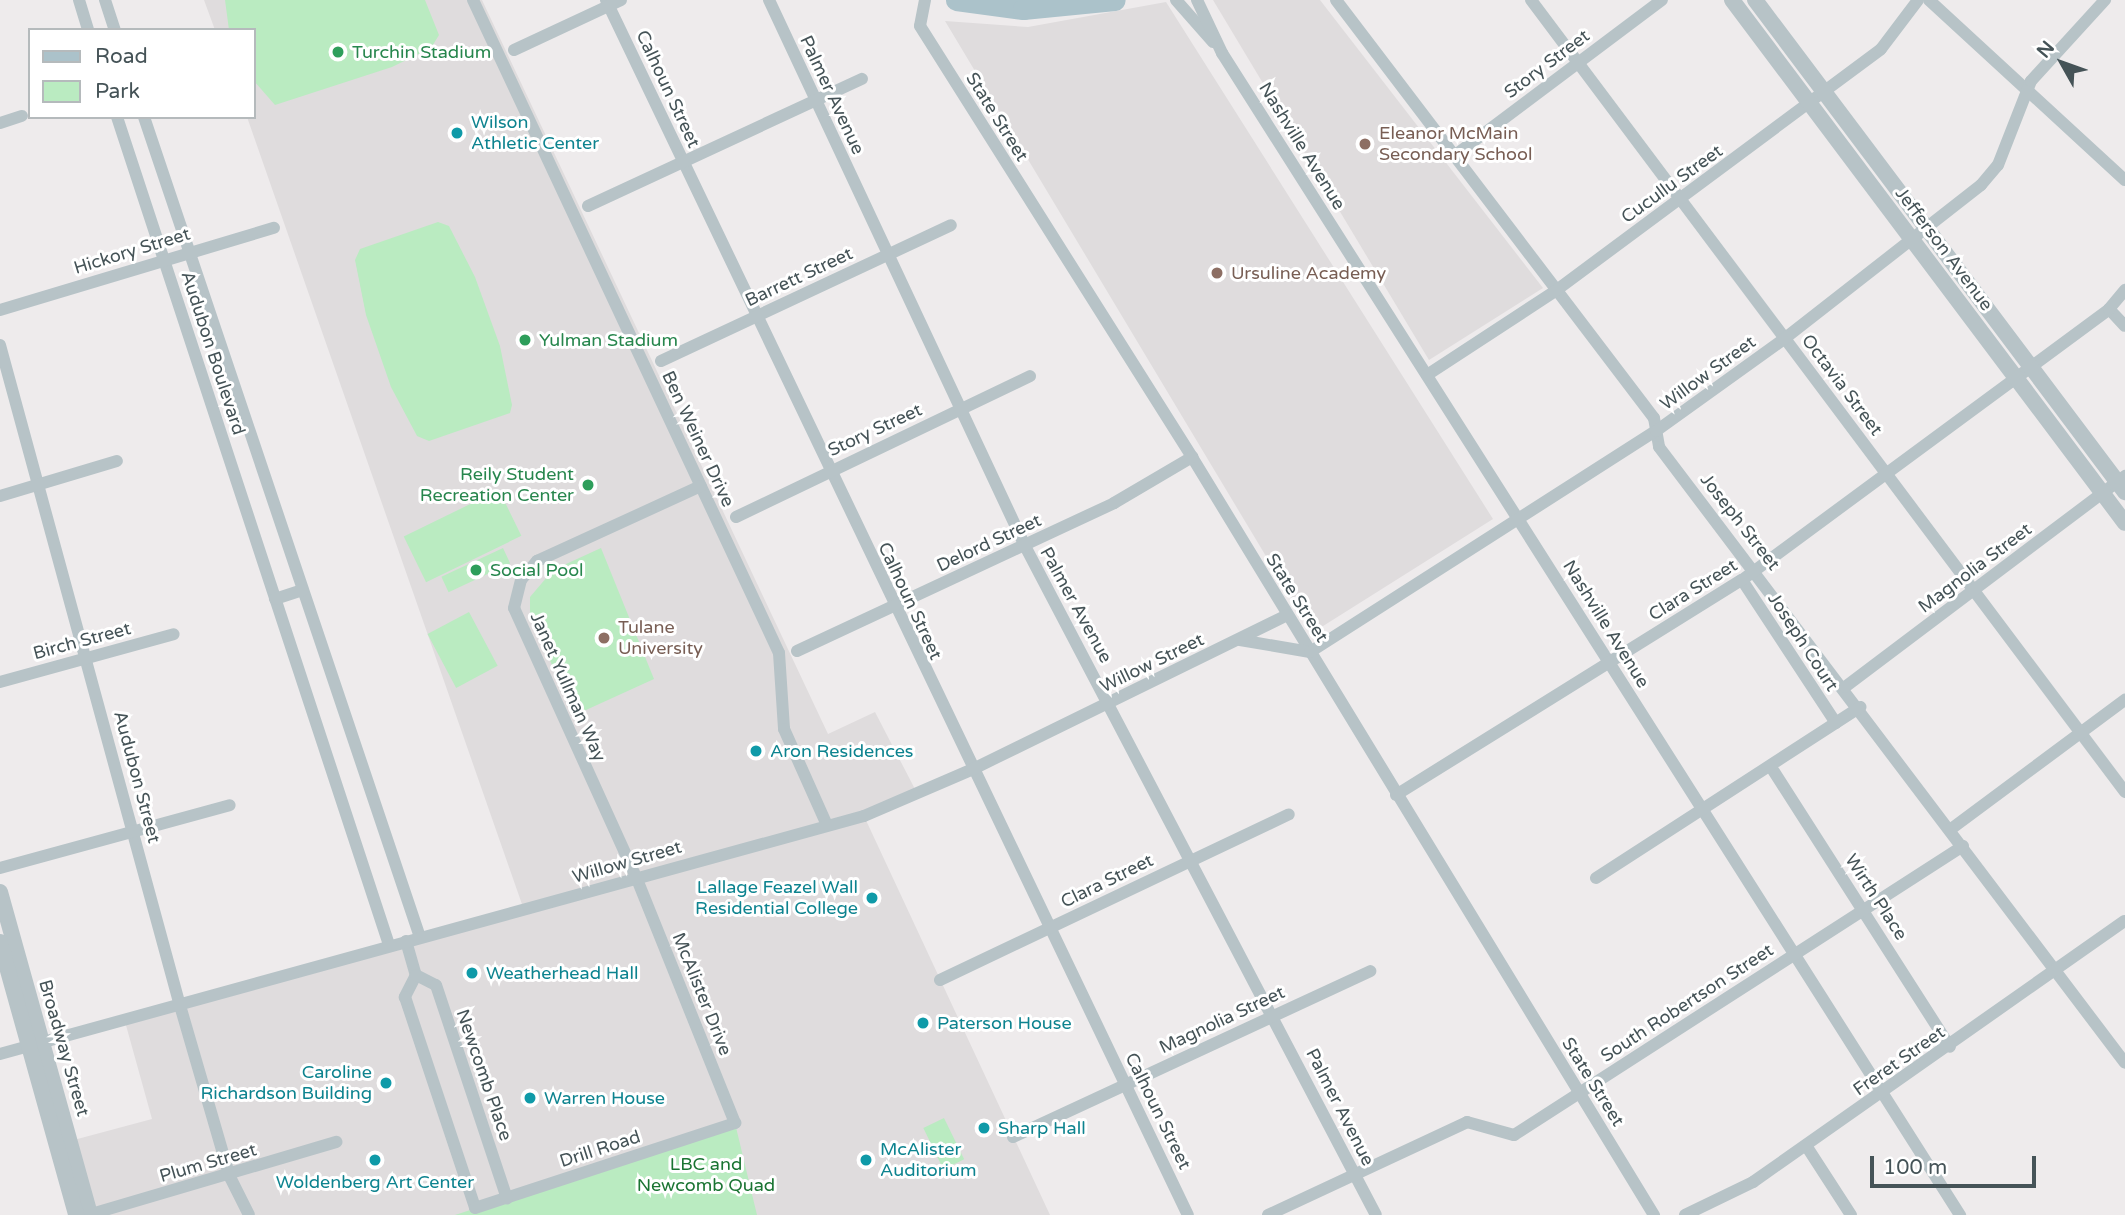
<!DOCTYPE html>
<style>
body{margin:0}
#map{position:relative;width:2125px;height:1215px;overflow:hidden;background:#eeebec;font-family:"Varela Round",sans-serif}
div>[style]{position:absolute}
.education>*{inset:0;background:#dfdcdd}
.green>*{inset:0;background:#baebc1;transform-origin:0 0}
.minor>*{height:12px;margin:-6px;padding:0 6px;transform-origin:6px;border-radius:6px;background:#b7c3c7}
.tertiary>*{height:16px;margin:-8px;padding:0 8px;transform-origin:8px;border-radius:8px;background:#b7c3c7}
.primary>*{height:21px;margin:-10.5px;padding:0 10.5px;transform-origin:10.5px;border-radius:10.5px;background:#abc2ca}
.dots>*{width:19px;height:19px;translate:-50% -50%;box-sizing:border-box;border:4px solid #fff;border-radius:50%}
span{translate:-50% -50%;white-space:nowrap;text-align:center;line-height:1.15;-webkit-text-stroke:6px #fff;paint-order:stroke}
.leisure-label{font-size:18px;color:#27864d}
.left{translate:0 -50%;text-align:left}
.right{translate:-100% -50%;text-align:right}
.street-label{font-size:18px;color:#455357}
.culture-label{font-size:18px;color:#0d838f}
.education-label{font-size:18px;color:#785e54}
.park-label{font-size:18px;color:#1a7432}
.legend{position:absolute;left:28px;top:28px;width:228px;height:91px;box-sizing:border-box;background:#fff;border:2px solid #b5babc;margin:0;padding:9px 12px;list-style:none;font-size:21px;color:#455357}
.legend li{display:flex;align-items:center;gap:14px;height:35px}
.legend b{width:35px;border:2px solid #b5babc}
.north{position:absolute;left:2027px;top:28px;width:70px;height:70px;-webkit-text-stroke:5px #fff;paint-order:stroke;rotate:310deg;font-size:19px;font-weight:700;line-height:28px;text-align:center;color:#455357}
.north::after{content:'';display:block;margin:auto;width:24px;height:32px;background:#455357;clip-path:polygon(50% 0,100% 100%,50% 72%,0 100%)}
.scale{position:absolute;left:1870px;top:1156px;width:166px;height:32px;box-sizing:border-box;border:4px solid #455357;border-top:0;padding-left:9px;font-size:21px;line-height:24px;white-space:nowrap;color:#455357;-webkit-text-stroke:5px #fff;paint-order:stroke}
</style>
<div id="map">
<div class="education">
<i style="clip-path:polygon(204px 0,482px 0,828px 734px,875px 712px,917px 793px,864px 816px,1050px 1215px,90px 1215px,70px 1141px,152px 1119px,124px 1018px,524px 910px,247px 117px,254px 117px,254px 30px,215px 30px)"></i>
<i style="clip-path:polygon(1213px 0,1320px 0,1543px 288px,1429px 360px)"></i>
<i style="clip-path:polygon(1166px 2px,1493px 519px,1312px 633px,945px 21px,1028px 27px)"></i>
</div>
<div class="green">
<i style="clip-path:polygon(225px 0,425px 0,439px 35px,431px 48px,392px 67px,275px 105px,254px 81px,254px 30px,229px 30px)"></i>
<i style="clip-path:polygon(438px 222px,449px 226px,475px 277px,500px 346px,512px 405px,510px 413px,429px 441px,417px 436px,391px 387px,366px 315px,355px 260px,360px 249px)"></i>
<i style="left:499px;top:490px;width:51px;height:106px;rotate:64deg"></i>
<i style="left:503px;top:548px;width:17px;height:68px;rotate:65deg"></i>
<i style="clip-path:polygon(601px 548px,654px 679px,575px 715px,530px 617px,530px 597px,553px 570px)"></i>
<i style="left:469px;top:612px;width:61px;height:47px;rotate:62deg"></i>
<i style="left:944px;top:1118px;width:46px;height:23px;rotate:64deg"></i>
<i style="clip-path:polygon(735px 1123px,757px 1215px,455px 1215px)"></i>
</div>
<div class="minor">
<i style="left:79px;top:0;width:31px;rotate:73deg"></i>
<i style="left:105px;top:0;width:32px;rotate:72deg"></i>
<i style="left:473px;top:0;width:721px;rotate:64.89deg"></i>
<i style="left:779px;top:653px;width:76px;rotate:86.2deg"></i>
<i style="left:784px;top:729px;width:105px;rotate:65.9deg"></i>
<i style="left:606px;top:0;width:1347px;rotate:64.41deg"></i>
<i style="left:769px;top:0;width:603px;rotate:64.88deg"></i>
<i style="left:1025px;top:546px;width:755px;rotate:62.32deg"></i>
<i style="left:925px;top:0;width:26px;rotate:101deg"></i>
<i style="left:920px;top:26px;width:510px;rotate:57.74deg"></i>
<i style="left:1192px;top:457px;width:888px;rotate:58.64deg"></i>
<i style="left:1176px;top:0;width:56px;rotate:48.6deg"></i>
<i style="left:1197px;top:0;width:59px;rotate:64.7deg"></i>
<i style="left:1222px;top:53px;width:1377px;rotate:57.58deg"></i>
<i style="left:1336px;top:0;width:525px;rotate:52.74deg"></i>
<i style="left:1654px;top:418px;width:29px;rotate:80deg"></i>
<i style="left:1659px;top:447px;width:772px;rotate:52.89deg"></i>
<i style="left:1531px;top:0;width:990px;rotate:53.13deg"></i>
<i style="left:1929px;top:0;width:266px;rotate:42.6deg"></i>
<i style="left:514px;top:50px;width:118px;rotate:-25deg"></i>
<i style="left:117px;top:117px;width:872px;rotate:71.81deg"></i>
<i style="left:144px;top:117px;width:865px;rotate:71.4deg"></i>
<i style="left:0;top:123px;width:23px;rotate:-18deg"></i>
<i style="left:1454px;top:156px;width:260px;rotate:-36.9deg"></i>
<i style="left:588px;top:206px;width:302px;rotate:-24.9deg"></i>
<i style="left:2109px;top:309px;width:23px;rotate:47deg"></i>
<i style="left:0;top:310px;width:286px;rotate:-16.7deg"></i>
<i style="left:0;top:345px;width:681px;rotate:74.76deg"></i>
<i style="left:179px;top:1002px;width:182px;rotate:73.8deg"></i>
<i style="left:230px;top:1177px;width:42px;rotate:63.4deg"></i>
<i style="left:661px;top:361px;width:320px;rotate:-25.1deg"></i>
<i style="left:1427px;top:375px;width:152px;rotate:-33.2deg"></i>
<i style="left:1554px;top:292px;width:407px;rotate:-36.6deg"></i>
<i style="left:1881px;top:49px;width:61px;rotate:-52.9deg"></i>
<i style="left:0;top:496px;width:122px;rotate:-16.7deg"></i>
<i style="left:736px;top:517px;width:326px;rotate:-25.6deg"></i>
<i style="left:1742px;top:580px;width:171px;rotate:56.7deg"></i>
<i style="left:275px;top:599px;width:29px;rotate:-18deg"></i>
<i style="left:1240px;top:640px;width:71px;rotate:9.7deg"></i>
<i style="left:1310px;top:652px;width:411px;rotate:-32.6deg"></i>
<i style="left:1656px;top:431px;width:158px;rotate:-35.7deg"></i>
<i style="left:1784px;top:339px;width:250px;rotate:-38deg"></i>
<i style="left:1981px;top:185px;width:26px;rotate:-50deg"></i>
<i style="left:1998px;top:165px;width:90px;rotate:-68.6deg"></i>
<i style="left:2031px;top:81px;width:110px;rotate:-47.6deg"></i>
<i style="left:797px;top:651px;width:350px;rotate:-25deg"></i>
<i style="left:1114px;top:503px;width:91px;rotate:-30.5deg"></i>
<i style="left:0;top:682px;width:180px;rotate:-15.4deg"></i>
<i style="left:1845px;top:687px;width:351px;rotate:-37deg"></i>
<i style="left:1771px;top:767px;width:332px;rotate:57.4deg"></i>
<i style="left:1396px;top:795px;width:407px;rotate:-31.9deg"></i>
<i style="left:1742px;top:580px;width:456px;rotate:-36.4deg"></i>
<i style="left:2109px;top:309px;width:25px;rotate:-50deg"></i>
<i style="left:1951px;top:829px;width:217px;rotate:-36.6deg"></i>
<i style="left:0;top:868px;width:238px;rotate:-15.3deg"></i>
<i style="left:1596px;top:878px;width:315px;rotate:-32.9deg"></i>
<i style="left:406px;top:941px;width:35px;rotate:74deg"></i>
<i style="left:416px;top:975px;width:25px;rotate:117deg"></i>
<i style="left:405px;top:997px;width:222px;rotate:71.6deg"></i>
<i style="left:475px;top:1208px;width:274px;rotate:-18.1deg"></i>
<i style="left:735px;top:1123px;width:265px;rotate:-111.9deg"></i>
<i style="left:636px;top:877px;width:295px;rotate:-114.4deg"></i>
<i style="left:514px;top:608px;width:29px;rotate:-76deg"></i>
<i style="left:521px;top:580px;width:25px;rotate:-50deg"></i>
<i style="left:537px;top:561px;width:180px;rotate:-24.6deg"></i>
<i style="left:416px;top:975px;width:22px;rotate:27deg"></i>
<i style="left:436px;top:985px;width:225px;rotate:71.6deg"></i>
<i style="left:940px;top:980px;width:386px;rotate:-25.4deg"></i>
<i style="left:0;top:1054px;width:896px;rotate:-15.4deg"></i>
<i style="left:864px;top:816px;width:116px;rotate:-23.3deg"></i>
<i style="left:971px;top:770px;width:352px;rotate:-26.1deg"></i>
<i style="left:1013px;top:1137px;width:394px;rotate:-24.9deg"></i>
<i style="left:1807px;top:1147px;width:81px;rotate:57.1deg"></i>
<i style="left:88px;top:1215px;width:259px;rotate:-16.4deg"></i>
<i style="left:1268px;top:1215px;width:220px;rotate:-25deg"></i>
<i style="left:1467px;top:1122px;width:49px;rotate:15.5deg"></i>
<i style="left:1514px;top:1135px;width:534px;rotate:-32.77deg"></i>
<i style="left:1685px;top:1215px;width:76px;rotate:-25.9deg"></i>
<i style="left:1753px;top:1182px;width:454px;rotate:-35.1deg"></i>
</div>
<div class="tertiary">
<i style="left:1732px;top:0;width:654px;rotate:53.08deg"></i>
<i style="left:1755px;top:0;width:616px;rotate:53.06deg"></i>
<i style="left:0;top:892px;width:335px;rotate:74.4deg"></i>
<i style="left:0;top:942px;width:283px;rotate:74.4deg"></i>
</div>
<div class="primary">
<i style="left:956px;top:0;width:68px;rotate:7.7deg"></i>
<i style="left:1023px;top:9px;width:92px;rotate:-5.6deg"></i>
</div>
<div class="dots">
<i style="left:338px;top:52px;background:#2e9e5b"></i>
<i style="left:457px;top:133px;background:#0f9aa8"></i>
<i style="left:1365px;top:144px;background:#8d6e63"></i>
<i style="left:1217px;top:273px;background:#8d6e63"></i>
<i style="left:525px;top:340px;background:#2e9e5b"></i>
<i style="left:588px;top:485px;background:#2e9e5b"></i>
<i style="left:476px;top:570px;background:#2e9e5b"></i>
<i style="left:604px;top:638px;background:#8d6e63"></i>
<i style="left:756px;top:751px;background:#0f9aa8"></i>
<i style="left:872px;top:898px;background:#0f9aa8"></i>
<i style="left:472px;top:973px;background:#0f9aa8"></i>
<i style="left:923px;top:1023px;background:#0f9aa8"></i>
<i style="left:386px;top:1083px;background:#0f9aa8"></i>
<i style="left:530px;top:1098px;background:#0f9aa8"></i>
<i style="left:984px;top:1128px;background:#0f9aa8"></i>
<i style="left:375px;top:1160px;background:#0f9aa8"></i>
<i style="left:866px;top:1160px;background:#0f9aa8"></i>
</div>
<div class="leisure-label">
<span class="left" style="left:352px;top:52px">Turchin Stadium</span>
<span class="left" style="left:539px;top:340px">Yulman Stadium</span>
<span class="right" style="left:574px;top:485px">Reily Student<br>Recreation Center</span>
<span class="left" style="left:490px;top:570px">Social Pool</span>
</div>
<div class="street-label">
<span style="left:1547px;top:64px;rotate:-37deg">Story Street</span>
<span style="left:668px;top:89px;rotate:65deg">Calhoun Street</span>
<span style="left:832px;top:95px;rotate:65deg">Palmer Avenue</span>
<span style="left:997px;top:117px;rotate:58deg">State Street</span>
<span style="left:1302px;top:146px;rotate:58deg">Nashville Avenue</span>
<span style="left:1672px;top:184px;rotate:-36deg">Cucullu Street</span>
<span style="left:1944px;top:249px;rotate:53deg">Jefferson Avenue</span>
<span style="left:132px;top:251px;rotate:-17deg">Hickory Street</span>
<span style="left:799px;top:277px;rotate:-25deg">Barrett Street</span>
<span style="left:213px;top:353px;rotate:72deg">Audubon Boulevard</span>
<span style="left:1708px;top:373px;rotate:-36deg">Willow Street</span>
<span style="left:1842px;top:385px;rotate:53deg">Octavia Street</span>
<span style="left:875px;top:430px;rotate:-25deg">Story Street</span>
<span style="left:698px;top:439px;rotate:65deg">Ben Weiner Drive</span>
<span style="left:1740px;top:522px;rotate:52deg">Joseph Street</span>
<span style="left:989px;top:543px;rotate:-25deg">Delord Street</span>
<span style="left:1975px;top:568px;rotate:-37deg">Magnolia Street</span>
<span style="left:1693px;top:590px;rotate:-32deg">Clara Street</span>
<span style="left:1297px;top:598px;rotate:58deg">State Street</span>
<span style="left:910px;top:601px;rotate:65deg">Calhoun Street</span>
<span style="left:1076px;top:605px;rotate:61deg">Palmer Avenue</span>
<span style="left:1606px;top:624px;rotate:58deg">Nashville Avenue</span>
<span style="left:82px;top:641px;rotate:-15deg">Birch Street</span>
<span style="left:1803px;top:642px;rotate:57deg">Joseph Court</span>
<span style="left:1152px;top:663px;rotate:-26deg">Willow Street</span>
<span style="left:568px;top:687px;rotate:66deg">Janet Yullman Way</span>
<span style="left:137px;top:777px;rotate:75deg">Audubon Street</span>
<span style="left:627px;top:862px;rotate:-16deg">Willow Street</span>
<span style="left:1107px;top:881px;rotate:-26deg">Clara Street</span>
<span style="left:1876px;top:897px;rotate:57deg">Wirth Place</span>
<span style="left:702px;top:994px;rotate:68deg">McAlister Drive</span>
<span style="left:1687px;top:1003px;rotate:-33deg">South Robertson Street</span>
<span style="left:1222px;top:1020px;rotate:-25deg">Magnolia Street</span>
<span style="left:64px;top:1048px;rotate:74deg">Broadway Street</span>
<span style="left:1899px;top:1061px;rotate:-35deg">Freret Street</span>
<span style="left:484px;top:1075px;rotate:71deg">Newcomb Place</span>
<span style="left:1593px;top:1082px;rotate:58deg">State Street</span>
<span style="left:1340px;top:1107px;rotate:63deg">Palmer Avenue</span>
<span style="left:1158px;top:1111px;rotate:64deg">Calhoun Street</span>
<span style="left:600px;top:1149px;rotate:-18deg">Drill Road</span>
<span style="left:208px;top:1163px;rotate:-16deg">Plum Street</span>
</div>
<div class="culture-label">
<span class="left" style="left:471px;top:133px">Wilson<br>Athletic Center</span>
<span class="left" style="left:770px;top:751px">Aron Residences</span>
<span class="right" style="left:858px;top:898px">Lallage Feazel Wall<br>Residential College</span>
<span class="left" style="left:486px;top:973px">Weatherhead Hall</span>
<span class="left" style="left:937px;top:1023px">Paterson House</span>
<span class="right" style="left:372px;top:1083px">Caroline<br>Richardson Building</span>
<span class="left" style="left:544px;top:1098px">Warren House</span>
<span class="left" style="left:998px;top:1128px">Sharp Hall</span>
<span class="left" style="left:880px;top:1160px">McAlister<br>Auditorium</span>
<span style="left:375px;top:1182px">Woldenberg Art Center</span>
</div>
<div class="education-label">
<span class="left" style="left:1379px;top:144px">Eleanor McMain<br>Secondary School</span>
<span class="left" style="left:1231px;top:273px">Ursuline Academy</span>
<span class="left" style="left:618px;top:638px">Tulane<br>University</span>
</div>
<div class="park-label">
<span style="left:706px;top:1175px">LBC and<br>Newcomb Quad</span>
</div>
<ul class="legend">
<li><b style="height:9px;background:#abc2ca"></b>Road</li>
<li><b style="height:19px;background:#baebc1"></b>Park</li>
</ul>
<div class="north">N</div>
<div class="scale">100 m</div>
</div>
